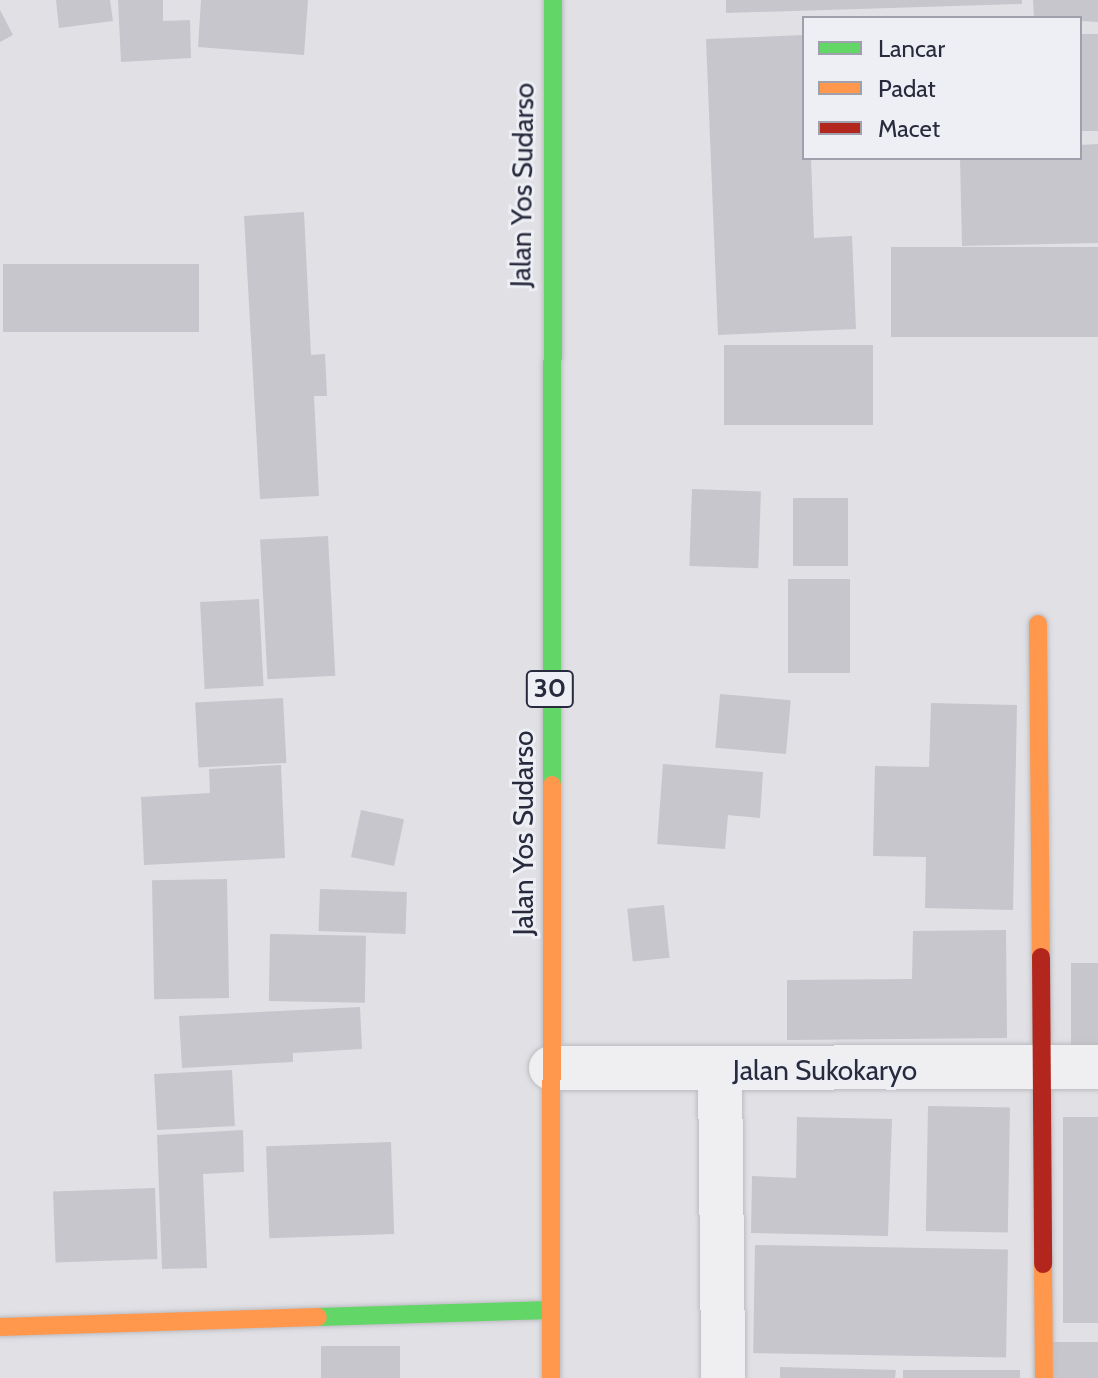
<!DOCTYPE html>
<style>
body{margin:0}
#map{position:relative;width:1098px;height:1378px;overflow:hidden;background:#e0e0e5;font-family:Cabin,sans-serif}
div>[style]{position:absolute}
.building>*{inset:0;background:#c6c6cc;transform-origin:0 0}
.roads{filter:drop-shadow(0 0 2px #bbbcc1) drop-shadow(0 0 2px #bbbcc1)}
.street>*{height:44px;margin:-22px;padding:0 22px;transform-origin:22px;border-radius:22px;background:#efeff2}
.fast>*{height:18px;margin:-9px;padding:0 9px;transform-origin:9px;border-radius:9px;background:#63d668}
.slow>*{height:18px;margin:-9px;padding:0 9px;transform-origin:9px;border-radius:9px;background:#ff974d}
.jam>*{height:18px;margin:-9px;padding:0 9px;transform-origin:9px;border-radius:9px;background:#b3261e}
span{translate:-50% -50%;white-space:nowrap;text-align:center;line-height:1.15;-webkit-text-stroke:6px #eeeff5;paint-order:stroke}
.shield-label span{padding:2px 6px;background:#eeeff5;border:2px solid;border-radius:6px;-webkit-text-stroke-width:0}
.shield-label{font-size:26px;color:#282a3d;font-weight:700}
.street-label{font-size:28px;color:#282a3d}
.legend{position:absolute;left:802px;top:16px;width:280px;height:144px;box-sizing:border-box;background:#eeeff5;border:2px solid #9fa0ab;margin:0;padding:10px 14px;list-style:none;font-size:24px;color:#282a3d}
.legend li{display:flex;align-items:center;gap:16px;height:40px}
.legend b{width:40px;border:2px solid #9fa0ab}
</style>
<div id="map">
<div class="building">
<i style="clip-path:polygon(56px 0,110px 0,113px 21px,59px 28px)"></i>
<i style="clip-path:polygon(118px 0,163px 0,163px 21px,190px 20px,191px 58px,121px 62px)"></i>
<i style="clip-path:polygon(201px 0,308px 0,304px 55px,198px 47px)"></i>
<i style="clip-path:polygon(726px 0,1022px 0,1022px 4px,726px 13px)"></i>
<i style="clip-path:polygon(1033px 0,1098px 0,1098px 22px,1034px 18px)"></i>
<i style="clip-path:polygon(0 10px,13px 35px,0 42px)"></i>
<i style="left:1098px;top:34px;width:97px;height:18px;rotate:90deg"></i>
<i style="clip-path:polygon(804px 35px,804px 158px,811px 158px,814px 238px,852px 236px,856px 329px,718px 335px,706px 39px)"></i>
<i style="clip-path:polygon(1098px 144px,1098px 243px,962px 246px,960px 158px,1080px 158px,1080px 145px)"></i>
<i style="clip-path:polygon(304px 212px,311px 355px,325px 354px,327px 396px,314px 396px,319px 496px,260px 499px,244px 216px)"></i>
<i style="left:1098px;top:247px;width:90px;height:207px;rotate:90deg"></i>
<i style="left:199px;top:264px;width:68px;height:196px;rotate:90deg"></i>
<i style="left:724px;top:345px;width:149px;height:80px"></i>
<i style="left:692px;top:489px;width:69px;height:77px;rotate:2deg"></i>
<i style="left:793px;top:498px;width:55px;height:68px"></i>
<i style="left:328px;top:536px;width:140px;height:68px;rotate:87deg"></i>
<i style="left:788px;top:579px;width:62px;height:94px"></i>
<i style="left:259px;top:599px;width:87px;height:59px;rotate:87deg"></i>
<i style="left:720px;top:694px;width:71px;height:54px;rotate:5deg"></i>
<i style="left:283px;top:698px;width:65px;height:88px;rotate:87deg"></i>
<i style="clip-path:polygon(931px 703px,1017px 705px,1013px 910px,925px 908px,926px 857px,873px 856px,875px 766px,929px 767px)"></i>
<i style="clip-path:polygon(663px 764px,763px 772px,760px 818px,728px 815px,725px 849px,657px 844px)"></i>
<i style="clip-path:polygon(281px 765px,285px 858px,144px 865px,141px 797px,210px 793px,209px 769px)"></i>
<i style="left:361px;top:810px;width:44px;height:48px;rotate:12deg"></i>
<i style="left:227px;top:879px;width:119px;height:75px;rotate:89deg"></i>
<i style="left:320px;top:889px;width:87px;height:42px;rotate:2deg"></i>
<i style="left:664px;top:905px;width:53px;height:37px;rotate:84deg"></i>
<i style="clip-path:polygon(1006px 930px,1007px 1038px,787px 1040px,787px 980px,912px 979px,913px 931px)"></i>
<i style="left:270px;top:934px;width:96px;height:67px;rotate:1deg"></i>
<i style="left:1071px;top:963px;width:27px;height:83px"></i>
<i style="clip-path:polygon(360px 1007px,362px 1049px,293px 1053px,293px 1062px,182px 1068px,179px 1016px)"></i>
<i style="left:232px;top:1070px;width:56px;height:78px;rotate:87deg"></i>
<i style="left:928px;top:1106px;width:82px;height:125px;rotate:1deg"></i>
<i style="clip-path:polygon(797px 1117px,892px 1119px,888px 1236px,751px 1233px,752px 1176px,796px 1178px)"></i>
<i style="left:1098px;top:1117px;width:206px;height:35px;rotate:90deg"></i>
<i style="clip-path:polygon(243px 1130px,244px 1172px,203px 1174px,207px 1268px,162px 1269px,157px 1135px)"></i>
<i style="left:391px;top:1142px;width:92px;height:125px;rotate:88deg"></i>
<i style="left:155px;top:1188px;width:71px;height:102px;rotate:88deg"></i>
<i style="left:755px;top:1245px;width:253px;height:108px;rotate:1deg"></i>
<i style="left:1053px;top:1342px;width:45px;height:36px"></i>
<i style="left:400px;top:1346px;width:32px;height:79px;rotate:90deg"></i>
<i style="clip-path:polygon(780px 1367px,896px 1370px,895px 1378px,780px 1378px)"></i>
<i style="left:903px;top:1370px;width:117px;height:8px"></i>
</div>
<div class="roads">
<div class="street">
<i style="left:551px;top:1068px;width:547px;rotate:-0.1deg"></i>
<i style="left:720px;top:1070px;width:308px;rotate:89.4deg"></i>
</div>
<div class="fast">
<i style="left:552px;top:785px;width:785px;rotate:-89.93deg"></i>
<i style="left:318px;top:1317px;width:233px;rotate:-1.7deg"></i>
</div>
<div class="slow">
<i style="left:1038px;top:624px;width:333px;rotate:89.5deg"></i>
<i style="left:1043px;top:1264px;width:114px;rotate:89.5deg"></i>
<i style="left:0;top:1327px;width:318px;rotate:-1.8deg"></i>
<i style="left:551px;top:1378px;width:593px;rotate:-89.9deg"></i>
</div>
<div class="jam">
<i style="left:1041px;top:957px;width:307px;rotate:89.6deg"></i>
</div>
</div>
<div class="shield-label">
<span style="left:550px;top:689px">30</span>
</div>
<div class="street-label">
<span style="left:522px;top:185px;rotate:-89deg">Jalan Yos Sudarso</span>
<span style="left:523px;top:833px;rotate:-90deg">Jalan Yos Sudarso</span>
<span style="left:825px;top:1070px">Jalan Sukokaryo</span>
</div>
<ul class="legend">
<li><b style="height:10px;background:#63d668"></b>Lancar</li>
<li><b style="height:10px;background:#ff974d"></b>Padat</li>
<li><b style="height:10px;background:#b3261e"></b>Macet</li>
</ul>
</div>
